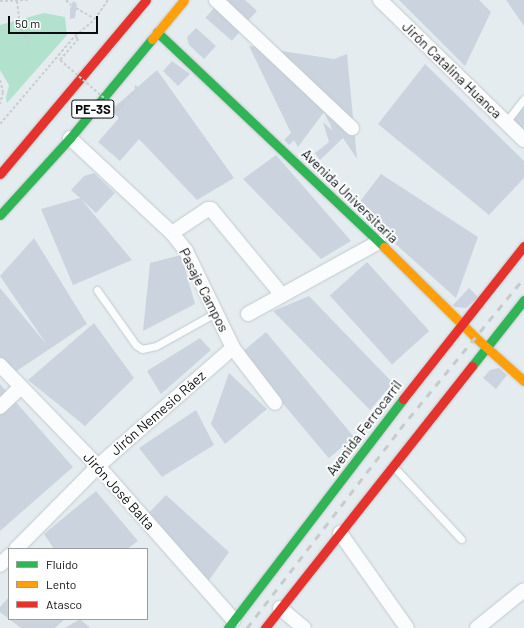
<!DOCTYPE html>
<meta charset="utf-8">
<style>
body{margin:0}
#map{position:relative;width:524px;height:628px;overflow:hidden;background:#e4ecf0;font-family:Barlow,sans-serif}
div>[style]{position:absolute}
.green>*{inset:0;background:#b2e1ce}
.building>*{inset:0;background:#cbd4de;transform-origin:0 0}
.path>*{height:2px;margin-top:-1px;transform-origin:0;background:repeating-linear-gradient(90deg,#cbcdce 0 3px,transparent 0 5px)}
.roads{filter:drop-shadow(0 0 1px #c3c9cc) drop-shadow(0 0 1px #c3c9cc)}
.lane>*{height:7px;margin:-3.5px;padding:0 3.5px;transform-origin:3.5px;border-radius:3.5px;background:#fbfcfd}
.street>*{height:14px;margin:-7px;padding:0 7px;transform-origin:7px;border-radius:7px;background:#fbfcfd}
.fast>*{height:9px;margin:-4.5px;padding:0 4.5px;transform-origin:4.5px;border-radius:4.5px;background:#30b455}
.slow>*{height:9px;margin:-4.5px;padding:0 4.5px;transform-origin:4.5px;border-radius:4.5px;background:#ff9f0a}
.jam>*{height:9px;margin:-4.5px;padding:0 4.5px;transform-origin:4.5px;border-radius:4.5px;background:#e5322d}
.rail>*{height:3px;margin-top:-1.5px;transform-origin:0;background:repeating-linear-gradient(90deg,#c8cacb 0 7px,transparent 0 14px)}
.path-bridge>*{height:2px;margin-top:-1px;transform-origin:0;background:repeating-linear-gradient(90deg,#cbcdce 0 3px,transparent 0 5px)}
span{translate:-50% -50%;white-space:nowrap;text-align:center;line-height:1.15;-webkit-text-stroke:4px #fff;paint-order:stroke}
.shield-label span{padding:1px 3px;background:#fff;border:1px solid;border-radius:3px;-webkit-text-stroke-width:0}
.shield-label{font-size:13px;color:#090d10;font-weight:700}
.street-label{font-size:14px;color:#090d10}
.legend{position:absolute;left:8px;top:548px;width:140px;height:72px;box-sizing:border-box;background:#fff;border:1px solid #9d9e9f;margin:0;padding:5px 7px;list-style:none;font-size:12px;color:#090d10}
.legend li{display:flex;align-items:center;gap:8px;height:20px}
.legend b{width:20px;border:1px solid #9d9e9f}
.scale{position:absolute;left:8px;top:16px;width:90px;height:18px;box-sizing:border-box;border:2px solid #090d10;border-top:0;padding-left:5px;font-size:12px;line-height:14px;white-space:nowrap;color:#090d10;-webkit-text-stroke:3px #fff;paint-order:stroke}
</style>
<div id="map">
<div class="green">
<i style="clip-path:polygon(44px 13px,65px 17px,67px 35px,7px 103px,6px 98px,9px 85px,0 70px,0 25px)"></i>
</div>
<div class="building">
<i style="clip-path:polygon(221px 0,245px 0,257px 11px,244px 25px)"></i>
<i style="clip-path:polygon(399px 0,479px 0,491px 12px,465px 66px)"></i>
<i style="clip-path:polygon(506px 0,524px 0,524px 26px)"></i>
<i style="clip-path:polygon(73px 1px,77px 4px,75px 18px,70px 19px,70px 9px)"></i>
<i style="left:214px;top:8px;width:35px;height:13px;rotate:41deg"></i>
<i style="clip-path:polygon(196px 28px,216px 46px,204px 59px,189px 45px,187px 37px)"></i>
<i style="clip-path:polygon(249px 46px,334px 59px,347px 54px,357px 159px,343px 138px,320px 160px,315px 153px,329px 142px,323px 122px,333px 131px,324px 112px,298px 147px,294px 140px,289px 145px,284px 140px,291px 133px)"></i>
<i style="clip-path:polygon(172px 61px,190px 74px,178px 86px,163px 71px)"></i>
<i style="clip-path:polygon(425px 64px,524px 161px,524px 178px,489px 215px,378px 124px)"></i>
<i style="clip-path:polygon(157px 70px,234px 178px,197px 200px,139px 139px,120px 161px,98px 142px,119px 118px,111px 110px)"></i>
<i style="clip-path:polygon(524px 100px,524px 134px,506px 122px)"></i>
<i style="clip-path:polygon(276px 155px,351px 241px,321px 259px,243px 179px)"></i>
<i style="clip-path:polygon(94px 173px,115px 193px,96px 213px,81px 199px,132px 260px,73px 285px,41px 209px,80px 198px,71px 190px,84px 176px)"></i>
<i style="clip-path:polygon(381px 174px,478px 237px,456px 298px,355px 208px)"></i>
<i style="clip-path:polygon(34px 238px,87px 324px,15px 372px,0 357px,0 288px,47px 345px,0 276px)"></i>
<i style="clip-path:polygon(181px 255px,195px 304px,143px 331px,150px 263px)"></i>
<i style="left:367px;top:262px;width:93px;height:50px;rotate:48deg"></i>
<i style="clip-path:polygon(469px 288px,478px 297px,466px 308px,455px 307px,453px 305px)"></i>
<i style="clip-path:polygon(309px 296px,393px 383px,370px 410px,273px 311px)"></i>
<i style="clip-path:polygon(94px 323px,134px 378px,85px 426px,28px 380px)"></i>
<i style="left:266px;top:332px;width:137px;height:33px;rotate:50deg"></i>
<i style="clip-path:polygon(200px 338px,211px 350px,161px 394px,147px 371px)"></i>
<i style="clip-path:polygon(499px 368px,507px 375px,496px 389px,483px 378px,490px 370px)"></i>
<i style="clip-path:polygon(229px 373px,267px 409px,225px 444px,211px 424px)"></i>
<i style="clip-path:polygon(0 384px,73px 467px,0 531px)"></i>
<i style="clip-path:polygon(196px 410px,214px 445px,162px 477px,139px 448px)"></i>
<i style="clip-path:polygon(96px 491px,138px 541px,127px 549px,54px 549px,44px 534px)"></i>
<i style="clip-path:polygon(166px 495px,229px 552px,207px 583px,144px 518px)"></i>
<i style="clip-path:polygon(9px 597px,9px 619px,0 612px,0 607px)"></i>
<i style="clip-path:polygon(9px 619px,65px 619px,55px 628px,21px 628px)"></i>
<i style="clip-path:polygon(80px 619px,90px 628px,65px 628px)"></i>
</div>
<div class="path">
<i style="left:66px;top:0;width:7px;rotate:45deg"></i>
<i style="left:0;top:1px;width:28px;rotate:-2deg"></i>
<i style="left:17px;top:1px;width:26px;rotate:83deg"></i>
<i style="left:20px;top:27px;width:17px;rotate:59deg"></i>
<i style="left:76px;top:8px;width:22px;rotate:30deg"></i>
<i style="left:60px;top:60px;width:28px;rotate:-49deg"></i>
<i style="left:78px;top:39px;width:4px;rotate:-135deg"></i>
<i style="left:75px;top:36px;width:26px;rotate:-40deg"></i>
<i style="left:95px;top:19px;width:23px;rotate:-56deg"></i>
<i style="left:0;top:80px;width:12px;rotate:76deg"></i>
<i style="left:3px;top:92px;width:12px;rotate:104deg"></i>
<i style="left:118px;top:110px;width:29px;rotate:-49deg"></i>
<i style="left:137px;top:88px;width:3px;rotate:-135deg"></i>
<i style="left:0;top:124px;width:116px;rotate:-49.6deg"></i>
</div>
<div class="roads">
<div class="lane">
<i style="left:506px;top:122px;width:29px;rotate:-52deg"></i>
<i style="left:97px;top:290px;width:67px;rotate:54.7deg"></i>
<i style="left:136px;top:345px;width:7px;rotate:34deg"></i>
<i style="left:142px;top:349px;width:14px;rotate:-12deg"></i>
<i style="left:156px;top:346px;width:68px;rotate:-29.2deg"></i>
<i style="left:393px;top:466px;width:100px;rotate:47deg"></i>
</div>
<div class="street">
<i style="left:216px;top:0;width:187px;rotate:43.3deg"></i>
<i style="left:380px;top:0;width:201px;rotate:44.2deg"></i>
<i style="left:70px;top:138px;width:139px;rotate:43deg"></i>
<i style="left:172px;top:233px;width:23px;rotate:52deg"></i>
<i style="left:186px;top:251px;width:108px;rotate:64.1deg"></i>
<i style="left:233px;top:348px;width:69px;rotate:52.6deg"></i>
<i style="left:172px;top:233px;width:43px;rotate:-33.7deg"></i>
<i style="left:208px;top:209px;width:3px"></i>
<i style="left:211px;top:209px;width:112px;rotate:50.5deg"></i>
<i style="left:248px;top:314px;width:149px;rotate:-28.8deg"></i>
<i style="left:0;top:365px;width:141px;rotate:45.9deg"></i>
<i style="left:98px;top:466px;width:205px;rotate:48.6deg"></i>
<i style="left:0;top:407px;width:29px;rotate:-44deg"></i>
<i style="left:340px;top:533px;width:116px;rotate:54.8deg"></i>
<i style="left:16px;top:549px;width:117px;rotate:-45.3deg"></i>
<i style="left:98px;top:466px;width:179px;rotate:-41.2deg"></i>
<i style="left:0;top:565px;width:13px;rotate:-45deg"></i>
<i style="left:280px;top:608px;width:31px;rotate:40deg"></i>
<i style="left:477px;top:628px;width:60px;rotate:-39deg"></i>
</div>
<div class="fast">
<i style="left:157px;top:32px;width:313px;rotate:43.4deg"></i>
<i style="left:0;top:215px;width:104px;rotate:-47.7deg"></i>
<i style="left:70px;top:138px;width:129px;rotate:-50.4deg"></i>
<i style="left:472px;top:366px;width:84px;rotate:-51.8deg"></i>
<i style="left:228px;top:628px;width:288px;rotate:-52.6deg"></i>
</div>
<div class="slow">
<i style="left:152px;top:39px;width:50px;rotate:-50.6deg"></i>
<i style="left:384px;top:247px;width:128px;rotate:44.7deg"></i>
<i style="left:475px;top:337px;width:66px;rotate:41.9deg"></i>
</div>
<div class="jam">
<i style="left:0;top:174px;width:227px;rotate:-50deg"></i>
<i style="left:403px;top:399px;width:195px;rotate:-51.7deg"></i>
<i style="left:265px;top:628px;width:334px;rotate:-51.7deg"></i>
</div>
</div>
<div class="rail">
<i style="left:247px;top:628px;width:251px;rotate:-52.4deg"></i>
<i style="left:400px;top:429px;width:195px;rotate:-50.6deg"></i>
</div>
<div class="path-bridge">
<i style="left:60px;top:60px;width:77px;rotate:40.8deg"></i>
</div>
<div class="shield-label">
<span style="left:93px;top:109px">PE-3S</span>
</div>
<div class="street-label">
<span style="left:452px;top:70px;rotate:44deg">Jirón Catalina Huanca</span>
<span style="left:350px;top:196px;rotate:44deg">Avenida Universitaria</span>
<span style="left:204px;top:290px;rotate:63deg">Pasaje Campos</span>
<span style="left:158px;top:413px;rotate:-41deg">Jirón Nemesio Ráez</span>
<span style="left:364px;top:428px;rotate:-53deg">Avenida Ferrocarril</span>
<span style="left:119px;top:491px;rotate:48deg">Jirón José Balta</span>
</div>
<ul class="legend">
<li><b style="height:5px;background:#30b455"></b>Fluido</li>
<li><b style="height:5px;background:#ff9f0a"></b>Lento</li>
<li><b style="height:5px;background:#e5322d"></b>Atasco</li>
</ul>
<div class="scale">50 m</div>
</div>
